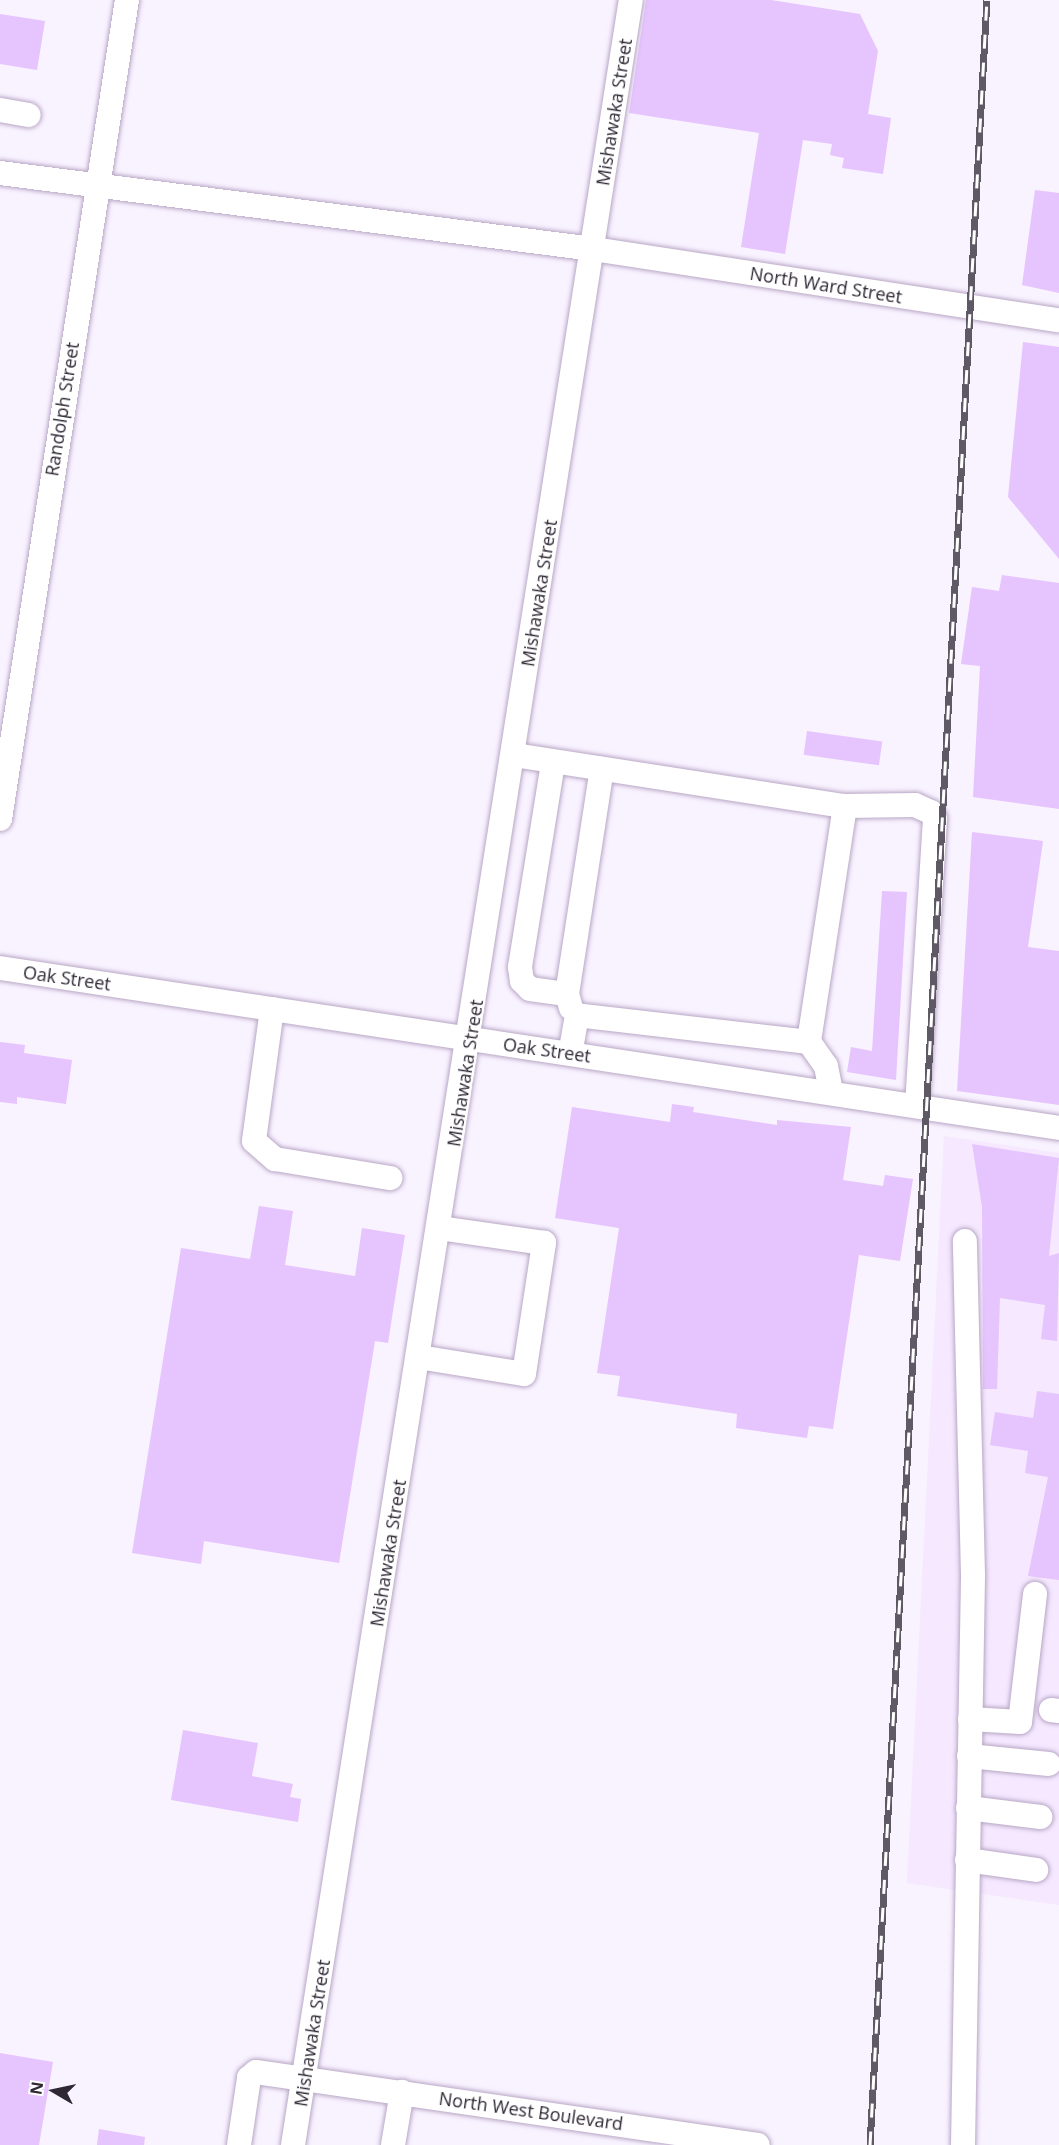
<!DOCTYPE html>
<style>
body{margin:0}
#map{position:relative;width:1059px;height:2145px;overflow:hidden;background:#f9f2ff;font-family:"Open Sans",sans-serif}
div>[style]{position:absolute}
.built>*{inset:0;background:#f5e8ff}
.building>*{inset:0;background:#e6c4fe;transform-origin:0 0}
.roads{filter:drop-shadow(0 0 2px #b8a7c5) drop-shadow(0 0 2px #b8a7c5)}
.minor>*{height:24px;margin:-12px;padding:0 12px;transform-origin:12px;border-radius:12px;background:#fff}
.rail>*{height:7px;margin-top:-3.5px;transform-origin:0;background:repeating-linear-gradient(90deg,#fff 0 14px,#5f5865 0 28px);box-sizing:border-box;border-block:2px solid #5f5865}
span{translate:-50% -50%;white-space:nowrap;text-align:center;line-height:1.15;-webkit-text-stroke:4.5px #fff;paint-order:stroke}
.street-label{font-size:18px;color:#2f2834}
.north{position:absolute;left:24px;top:2061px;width:60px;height:60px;-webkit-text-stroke:4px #fff;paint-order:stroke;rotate:279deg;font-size:16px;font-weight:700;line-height:24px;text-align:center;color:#2f2834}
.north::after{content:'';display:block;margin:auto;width:21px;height:27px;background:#2f2834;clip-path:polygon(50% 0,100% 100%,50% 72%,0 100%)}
</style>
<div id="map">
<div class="built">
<i style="clip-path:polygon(944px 1136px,1059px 1153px,1059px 1905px,907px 1883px)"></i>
</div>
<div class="building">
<i style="clip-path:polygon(646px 0,771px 0,860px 14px,878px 51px,868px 114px,891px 118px,883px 174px,842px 168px,844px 158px,830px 155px,832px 144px,803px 140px,785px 254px,741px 247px,759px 133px,629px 113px)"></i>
<i style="clip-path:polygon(0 14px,45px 21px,37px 70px,0 64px)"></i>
<i style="clip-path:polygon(1035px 190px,1059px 193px,1059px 293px,1022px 285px)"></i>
<i style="clip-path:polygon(1023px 342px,1059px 347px,1059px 559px,1008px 497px)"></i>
<i style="clip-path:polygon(1002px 575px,1059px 583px,1059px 809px,973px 797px,980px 666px,961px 664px,972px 587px,999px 591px)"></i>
<i style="left:807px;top:731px;width:76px;height:24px;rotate:8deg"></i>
<i style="clip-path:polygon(972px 832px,1043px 841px,1028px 947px,1059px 951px,1059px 1105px,957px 1091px)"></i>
<i style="clip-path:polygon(882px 891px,907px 892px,896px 1080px,847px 1072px,851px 1047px,872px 1051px)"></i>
<i style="clip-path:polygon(0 1042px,25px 1045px,24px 1053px,72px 1060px,66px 1104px,17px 1097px,17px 1104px,0 1102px)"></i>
<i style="clip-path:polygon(672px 1104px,694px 1107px,693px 1112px,777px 1125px,777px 1120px,851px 1127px,843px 1180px,883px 1186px,885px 1175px,913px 1179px,900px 1261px,859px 1255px,833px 1429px,809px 1426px,807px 1438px,736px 1428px,737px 1414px,617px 1396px,620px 1376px,597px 1373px,619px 1228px,555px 1218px,572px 1107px,670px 1122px)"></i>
<i style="clip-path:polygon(972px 1144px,1059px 1158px,1049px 1256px,1059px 1253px,1057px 1341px,1041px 1339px,1045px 1305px,1000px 1298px,997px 1389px,983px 1389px,982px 1207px)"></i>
<i style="clip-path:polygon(259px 1206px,293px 1211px,285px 1265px,355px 1276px,362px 1228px,405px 1235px,388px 1343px,375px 1341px,339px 1563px,204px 1541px,201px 1564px,132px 1553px,181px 1248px,250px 1259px)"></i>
<i style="clip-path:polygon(1037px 1391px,1059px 1394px,1059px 1580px,1028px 1576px,1048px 1477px,1025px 1473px,1028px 1451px,990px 1445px,995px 1412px,1033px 1418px)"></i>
<i style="clip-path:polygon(183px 1730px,258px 1743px,252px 1776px,293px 1784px,290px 1797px,301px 1799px,298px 1822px,171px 1800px)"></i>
<i style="clip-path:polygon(0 2053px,53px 2062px,39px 2145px,0 2145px)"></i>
<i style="clip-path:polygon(99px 2129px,145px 2137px,144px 2145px,97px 2145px)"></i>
</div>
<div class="roads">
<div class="minor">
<i style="left:0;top:110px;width:29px;rotate:10deg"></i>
<i style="left:0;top:173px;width:598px;rotate:7.3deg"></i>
<i style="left:593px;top:249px;width:471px;rotate:8.7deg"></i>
<i style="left:514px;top:755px;width:335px;rotate:8.8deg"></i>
<i style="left:845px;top:806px;width:239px;rotate:98.7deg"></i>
<i style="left:809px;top:1042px;width:234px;rotate:-173.4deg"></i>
<i style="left:577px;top:1015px;width:39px;rotate:100deg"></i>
<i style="left:553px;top:763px;width:207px;rotate:99.2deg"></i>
<i style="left:520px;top:967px;width:14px;rotate:82deg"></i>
<i style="left:522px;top:981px;width:11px;rotate:45deg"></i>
<i style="left:530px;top:989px;width:37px;rotate:8deg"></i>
<i style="left:845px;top:806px;width:70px;rotate:-0.8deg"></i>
<i style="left:915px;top:805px;width:17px;rotate:24deg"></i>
<i style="left:931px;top:812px;width:8px;rotate:60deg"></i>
<i style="left:935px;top:819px;width:286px;rotate:93.6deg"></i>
<i style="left:0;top:819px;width:829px;rotate:-81.19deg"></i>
<i style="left:0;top:968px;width:1071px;rotate:8.59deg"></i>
<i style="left:571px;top:1008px;width:15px;rotate:-106deg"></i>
<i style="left:567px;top:994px;width:228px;rotate:-81.2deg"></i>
<i style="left:272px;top:1009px;width:133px;rotate:97.8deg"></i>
<i style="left:254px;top:1141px;width:28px;rotate:41deg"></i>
<i style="left:275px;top:1159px;width:117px;rotate:9.4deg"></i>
<i style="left:809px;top:1042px;width:29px;rotate:55deg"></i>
<i style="left:826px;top:1066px;width:26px;rotate:79deg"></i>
<i style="left:419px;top:1357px;width:106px;rotate:9.2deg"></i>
<i style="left:524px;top:1374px;width:133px;rotate:-81.3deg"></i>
<i style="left:544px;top:1243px;width:105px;rotate:-171.8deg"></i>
<i style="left:1051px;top:1710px;width:8px;rotate:7deg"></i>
<i style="left:970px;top:1719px;width:50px;rotate:3.4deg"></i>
<i style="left:1020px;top:1722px;width:129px;rotate:-83.3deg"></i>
<i style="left:969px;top:1756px;width:80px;rotate:5.7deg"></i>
<i style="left:968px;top:1808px;width:73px;rotate:7.1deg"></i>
<i style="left:967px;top:1860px;width:70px;rotate:8.2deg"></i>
<i style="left:239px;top:2145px;width:68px;rotate:-81.5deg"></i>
<i style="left:249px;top:2078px;width:9px;rotate:-41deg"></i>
<i style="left:256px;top:2072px;width:507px;rotate:8.27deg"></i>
<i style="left:293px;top:2145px;width:2171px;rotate:-81.05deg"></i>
<i style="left:393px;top:2145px;width:54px;rotate:-80.4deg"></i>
<i style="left:963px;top:2145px;width:570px;rotate:-88.99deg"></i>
<i style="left:973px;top:1575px;width:334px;rotate:-91.4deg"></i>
</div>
</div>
<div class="rail">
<i style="left:870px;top:2145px;width:2148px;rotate:-86.88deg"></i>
</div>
<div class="street-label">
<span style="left:614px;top:112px;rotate:-81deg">Mishawaka Street</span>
<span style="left:826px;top:285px;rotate:9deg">North Ward Street</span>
<span style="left:62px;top:409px;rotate:-81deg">Randolph Street</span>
<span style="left:539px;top:593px;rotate:-81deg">Mishawaka Street</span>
<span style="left:67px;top:978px;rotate:8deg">Oak Street</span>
<span style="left:547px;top:1050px;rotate:8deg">Oak Street</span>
<span style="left:465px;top:1073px;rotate:-81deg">Mishawaka Street</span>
<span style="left:388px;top:1553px;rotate:-81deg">Mishawaka Street</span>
<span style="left:312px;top:2033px;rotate:-81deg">Mishawaka Street</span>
<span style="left:531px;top:2111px;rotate:8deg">North West Boulevard</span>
</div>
<div class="north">N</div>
</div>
